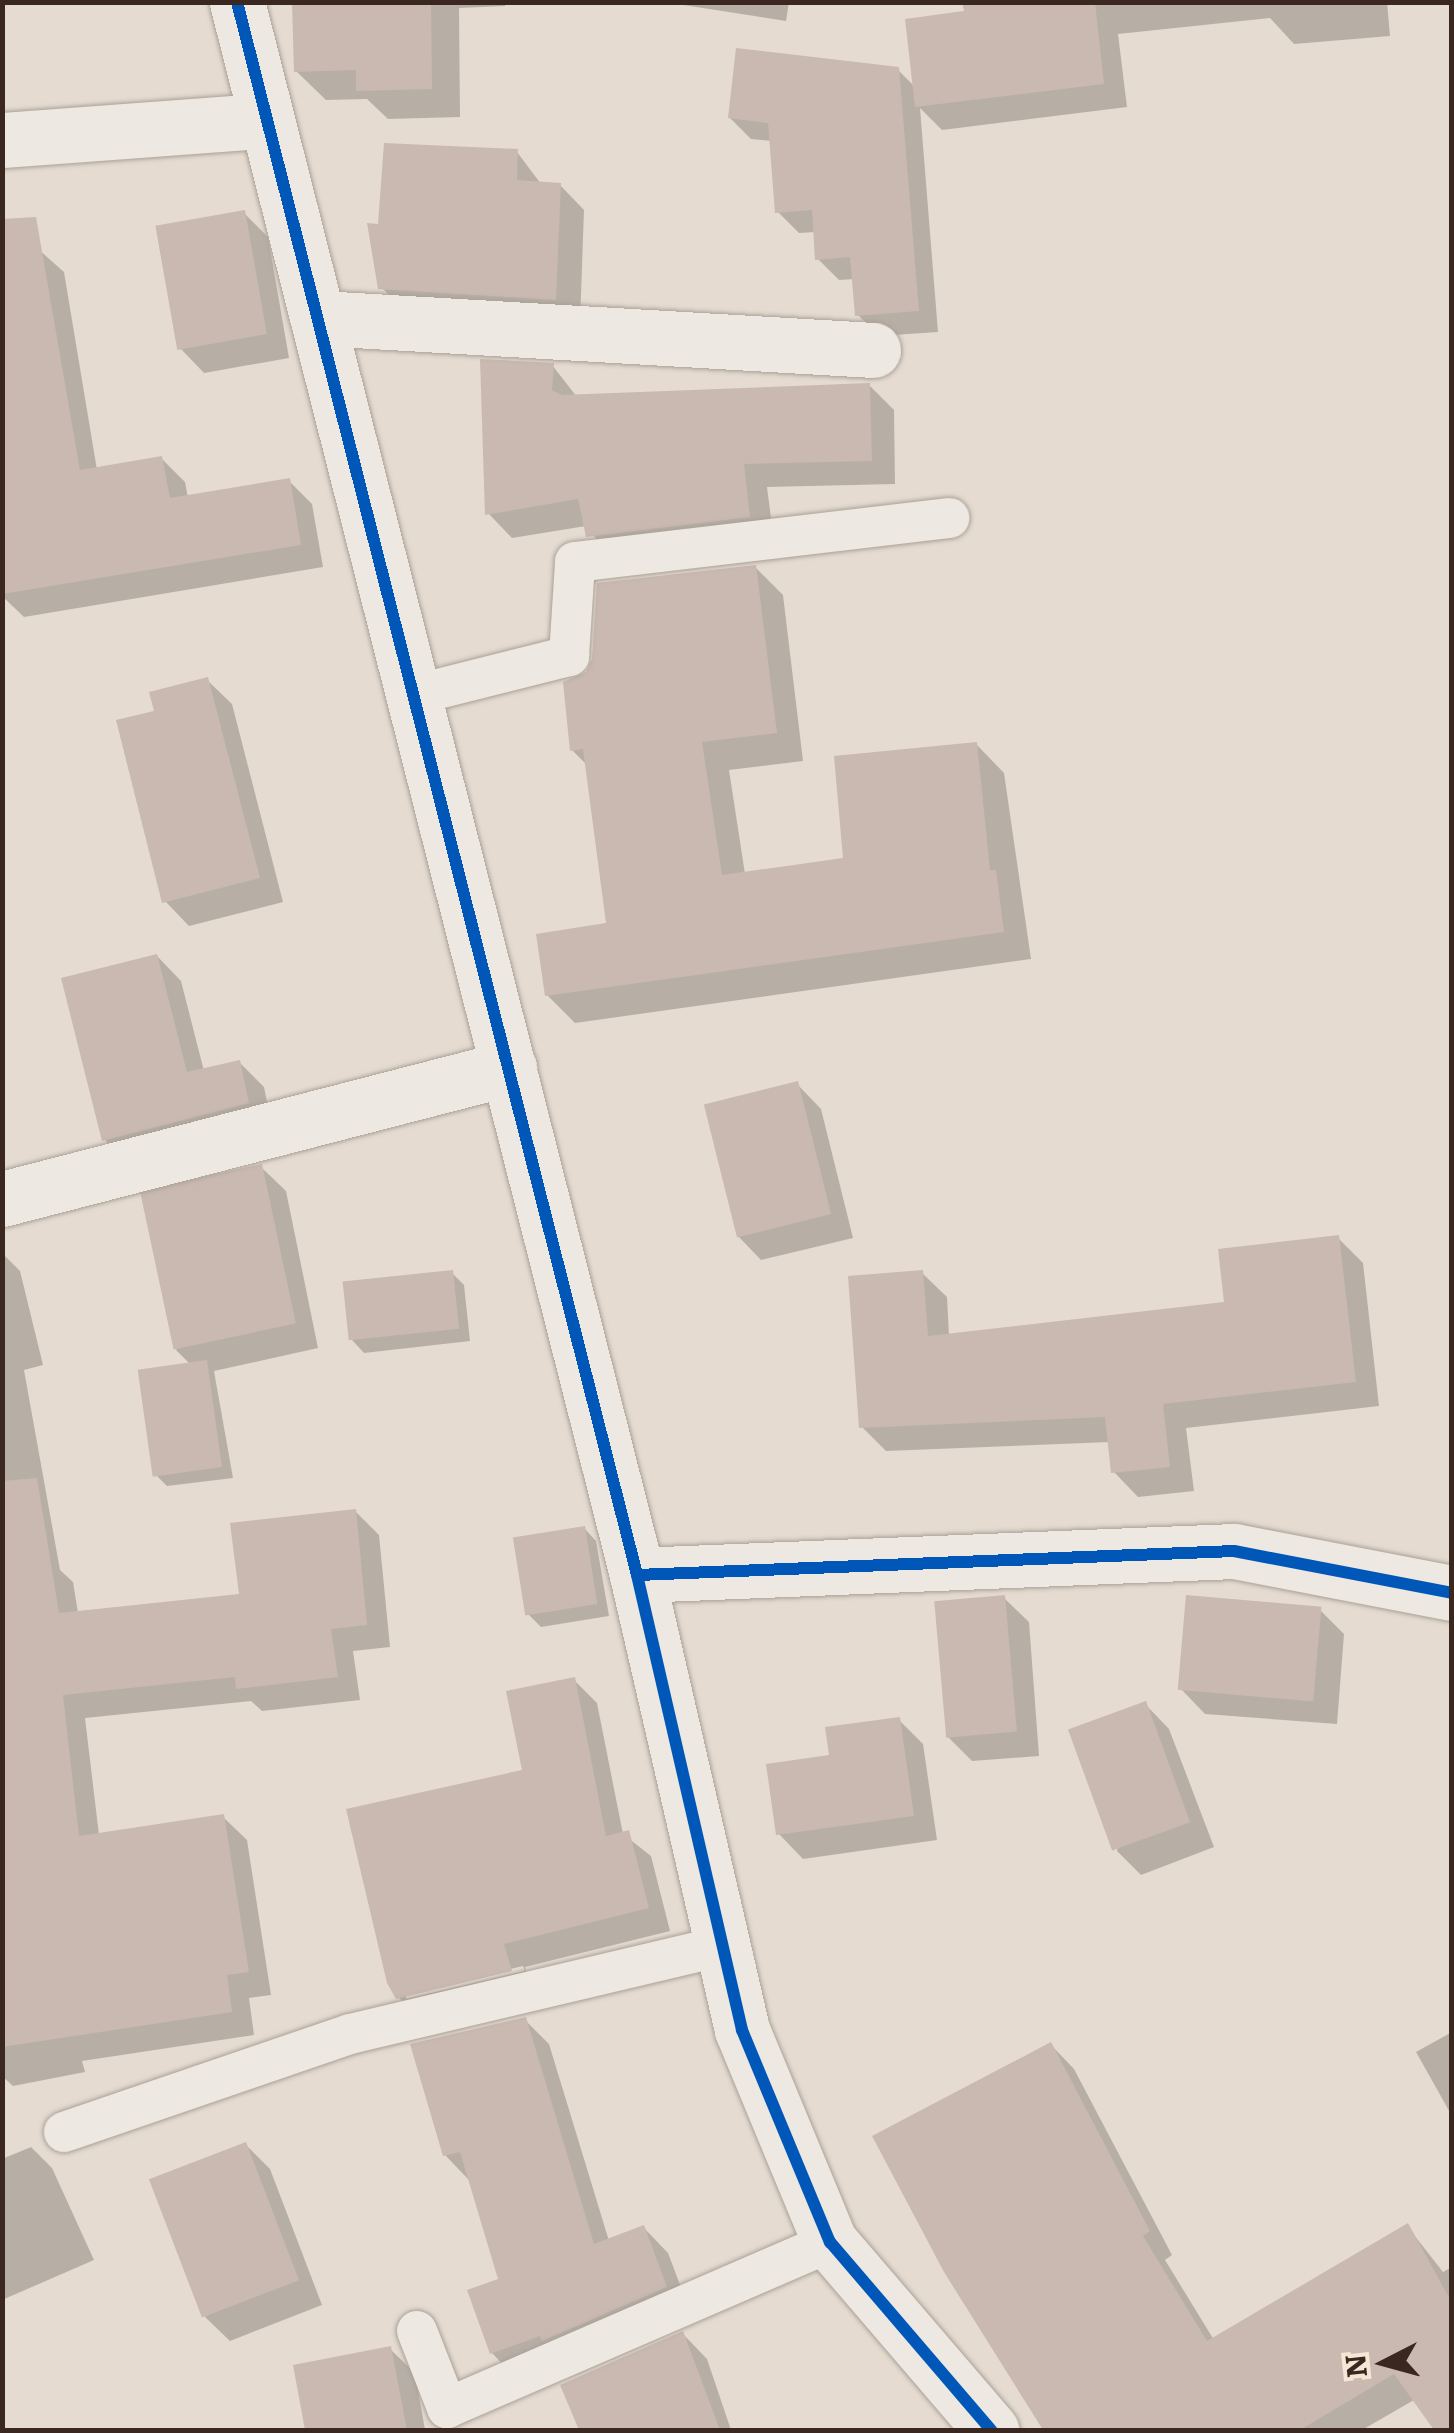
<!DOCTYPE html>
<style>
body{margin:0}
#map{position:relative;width:1454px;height:2433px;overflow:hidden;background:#e5dbd0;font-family:Literata,serif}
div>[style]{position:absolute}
.shadow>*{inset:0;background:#0003}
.building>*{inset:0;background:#c9b9b0;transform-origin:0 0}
.roads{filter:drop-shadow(0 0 2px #aaa198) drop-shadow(0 0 2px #aaa198)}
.lane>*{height:40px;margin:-20px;padding:0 20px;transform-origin:20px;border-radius:20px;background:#ede8e1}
.street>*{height:55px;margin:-27.5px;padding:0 27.5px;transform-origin:27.5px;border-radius:27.5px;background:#ede8e1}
.cycleway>*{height:12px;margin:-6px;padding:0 6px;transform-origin:6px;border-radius:6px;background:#0057b8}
span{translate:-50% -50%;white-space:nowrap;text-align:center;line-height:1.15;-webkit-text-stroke:9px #f5e7d6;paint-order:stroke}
.frame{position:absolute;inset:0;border:5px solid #3a2820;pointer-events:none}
.north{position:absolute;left:1334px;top:2313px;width:100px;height:100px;-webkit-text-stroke:8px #f5e7d6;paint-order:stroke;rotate:264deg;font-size:28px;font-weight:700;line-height:40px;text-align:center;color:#3a2820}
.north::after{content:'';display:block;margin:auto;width:35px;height:45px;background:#3a2820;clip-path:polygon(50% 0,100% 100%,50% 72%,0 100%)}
</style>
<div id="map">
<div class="shadow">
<i style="clip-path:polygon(294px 2px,505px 2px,505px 6px,459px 8px,460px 117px,388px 119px,367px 99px,326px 100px,296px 71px)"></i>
<i style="clip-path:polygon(664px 2px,789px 2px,786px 21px)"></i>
<i style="clip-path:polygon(965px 2px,1387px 2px,1390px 36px,1294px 44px,1270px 18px,1118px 34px,1127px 107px,942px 130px,920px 108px,938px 332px,879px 336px,858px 315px,855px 279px,839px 280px,818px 259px,816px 232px,799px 233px,778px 212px,772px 141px,751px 139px,730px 118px,898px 70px,916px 88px,967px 14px)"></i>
<i style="clip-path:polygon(517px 152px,541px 184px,560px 185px,584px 210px,580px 324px,406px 312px,381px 287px)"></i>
<i style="clip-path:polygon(244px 213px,268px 237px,289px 358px,204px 373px,180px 348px)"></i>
<i style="clip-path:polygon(2px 217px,64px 272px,97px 470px,162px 459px,185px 482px,188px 498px,289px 481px,312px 504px,323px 567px,24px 617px,2px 596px)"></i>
<i style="clip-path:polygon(552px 365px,577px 397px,869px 385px,894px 410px,895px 484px,767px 487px,774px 541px,613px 560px,586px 526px,512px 538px,488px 513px)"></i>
<i style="clip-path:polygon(755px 567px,783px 595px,803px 761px,729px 770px,745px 874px,845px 860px,976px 744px,1004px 773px,1031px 959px,575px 1023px,547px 995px,609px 925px,587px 765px,572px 750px,588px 674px)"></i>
<i style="clip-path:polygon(207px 680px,232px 704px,283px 902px,189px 926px,165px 901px,157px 713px)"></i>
<i style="clip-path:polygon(157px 956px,181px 981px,204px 1071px,240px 1063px,264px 1087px,272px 1127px,129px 1164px,105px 1140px)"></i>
<i style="clip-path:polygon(797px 1084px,821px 1109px,853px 1238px,761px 1260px,737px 1235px)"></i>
<i style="clip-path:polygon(261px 1167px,286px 1191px,318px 1348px,214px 1371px,233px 1478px,167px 1486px,155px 1474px,191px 1365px,176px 1350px)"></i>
<i style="clip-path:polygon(1338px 1238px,1363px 1263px,1379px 1406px,1186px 1428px,1194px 1491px,1138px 1497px,1114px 1472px,1110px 1442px,886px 1451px,861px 1426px,922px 1273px,947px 1297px,949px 1336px,1227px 1305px)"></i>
<i style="clip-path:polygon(2px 1253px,20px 1271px,43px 1365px,24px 1370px,60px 1570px,73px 1582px,78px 1613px,241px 1596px,356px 1512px,379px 1535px,390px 1647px,353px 1651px,360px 1700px,262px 1711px,251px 1701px,85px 1718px,99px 1835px,223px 1817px,247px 1840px,271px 1995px,249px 1998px,254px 2035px,82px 2061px,85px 2072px,13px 2086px,2px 2076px)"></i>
<i style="clip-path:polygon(452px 1273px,464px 1285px,470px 1341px,364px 1353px,352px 1340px)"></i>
<i style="clip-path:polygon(584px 1528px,596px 1541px,609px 1616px,541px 1627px,529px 1615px)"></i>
<i style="clip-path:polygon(1004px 1598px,1029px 1622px,1039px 1756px,972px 1761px,947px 1736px)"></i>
<i style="clip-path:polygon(1319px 1609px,1344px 1634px,1337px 1724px,1205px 1714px,1181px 1689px)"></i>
<i style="clip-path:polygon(evenodd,574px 1680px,597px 1703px,623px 1834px,651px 1856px,670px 1931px,525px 1967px,533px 1994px,422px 2020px,398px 1997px,574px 1680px,523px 1966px,525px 1971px,406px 1999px,406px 1994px,523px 1966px)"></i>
<i style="clip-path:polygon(1145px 1704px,1169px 1729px,1214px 1847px,1141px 1875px,1117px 1851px)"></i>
<i style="clip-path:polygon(899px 1720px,923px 1744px,937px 1840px,803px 1859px,779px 1834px,832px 1758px)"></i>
<i style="clip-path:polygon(525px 2020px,549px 2044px,609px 2241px,644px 2228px,668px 2253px,690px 2311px,516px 2378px,492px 2353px,501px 2281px,469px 2180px,445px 2155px)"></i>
<i style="clip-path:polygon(1452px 2032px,1452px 2116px,1416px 2052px)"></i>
<i style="clip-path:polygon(1051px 2045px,1074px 2069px,1172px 2255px,1165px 2260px,1214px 2340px,1407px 2226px,1443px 2272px,1452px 2267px,1452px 2430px,1435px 2430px,1414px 2400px,1362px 2430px,1044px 2430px,946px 2271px)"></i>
<i style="clip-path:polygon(245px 2144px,270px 2169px,322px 2305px,230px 2341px,205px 2317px)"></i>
<i style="clip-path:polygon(31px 2147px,52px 2168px,94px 2260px,2px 2300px,2px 2159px)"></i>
<i style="clip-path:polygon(683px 2334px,707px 2359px,731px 2430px,582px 2430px,563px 2386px)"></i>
<i style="clip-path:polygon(390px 2349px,415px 2373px,425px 2430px,307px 2430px,296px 2367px)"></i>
</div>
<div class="building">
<i style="clip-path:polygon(292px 2px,431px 2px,432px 89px,356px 91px,356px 70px,294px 72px)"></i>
<i style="clip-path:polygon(962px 2px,1095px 2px,1104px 84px,915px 107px,905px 19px,964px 11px)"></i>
<i style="clip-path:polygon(736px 48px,899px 67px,919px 311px,855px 316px,850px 257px,815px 260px,812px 210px,775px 213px,768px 123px,728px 118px)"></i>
<i style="clip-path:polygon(384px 143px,518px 149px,517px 180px,561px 183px,556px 300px,378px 289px,367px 223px,378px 224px)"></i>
<i style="left:245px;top:210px;width:126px;height:91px;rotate:80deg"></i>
<i style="clip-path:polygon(36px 217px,80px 470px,162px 456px,170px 498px,290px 478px,301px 545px,2px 594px,2px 219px)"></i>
<i style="clip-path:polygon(480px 359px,554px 363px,552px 390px,562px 395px,870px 383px,872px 461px,744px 464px,750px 517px,586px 537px,578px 499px,485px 515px)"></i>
<i style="clip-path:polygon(756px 565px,777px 733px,702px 742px,722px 875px,843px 858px,834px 756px,977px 742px,990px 870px,996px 870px,1004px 932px,545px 996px,536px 934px,606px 923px,583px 749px,570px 751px,563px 682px,586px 672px,592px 659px,597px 583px)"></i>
<i style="clip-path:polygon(208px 677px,260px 878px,162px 903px,116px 720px,154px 711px,149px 692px)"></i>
<i style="clip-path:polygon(157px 954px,187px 1072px,240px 1060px,249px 1103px,102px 1141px,61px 978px)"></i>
<i style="left:798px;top:1081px;width:137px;height:97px;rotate:76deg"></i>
<i style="left:262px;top:1164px;width:163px;height:125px;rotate:78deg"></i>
<i style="clip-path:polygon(1339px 1235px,1356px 1382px,1163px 1404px,1170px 1467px,1111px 1473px,1105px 1417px,859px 1428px,848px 1276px,923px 1270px,928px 1336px,1224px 1302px,1218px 1249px)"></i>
<i style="left:453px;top:1270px;width:59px;height:111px;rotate:84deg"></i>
<i style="left:207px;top:1360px;width:108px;height:70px;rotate:82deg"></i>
<i style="clip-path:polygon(37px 1478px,59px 1613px,239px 1594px,230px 1523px,356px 1509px,367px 1625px,331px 1629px,338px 1677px,236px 1689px,235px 1677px,63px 1695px,79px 1836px,224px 1814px,249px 1972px,227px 1975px,232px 2012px,2px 2047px,2px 1481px)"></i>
<i style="left:585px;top:1526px;width:79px;height:73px;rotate:81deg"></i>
<i style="left:1005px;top:1595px;width:137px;height:71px;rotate:85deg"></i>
<i style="left:1186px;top:1595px;width:136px;height:95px;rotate:5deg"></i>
<i style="clip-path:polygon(575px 1677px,606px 1836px,629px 1830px,649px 1908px,504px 1944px,512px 1971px,396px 1999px,387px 1983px,346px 1809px,522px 1770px,506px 1691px)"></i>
<i style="left:1146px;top:1701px;width:129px;height:83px;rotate:70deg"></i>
<i style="clip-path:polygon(900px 1717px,914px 1816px,776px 1835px,766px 1764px,829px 1755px,825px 1727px)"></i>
<i style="clip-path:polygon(526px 2017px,594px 2244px,644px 2225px,667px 2287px,542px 2341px,540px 2336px,490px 2354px,467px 2290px,498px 2279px,460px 2152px,443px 2156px,410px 2044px)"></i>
<i style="clip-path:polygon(1051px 2042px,1150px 2231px,1143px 2236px,1207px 2341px,1408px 2223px,1452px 2303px,1452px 2430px,1434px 2430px,1394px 2374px,1300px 2430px,1043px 2430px,944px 2272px,872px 2136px)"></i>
<i style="left:246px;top:2142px;width:148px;height:104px;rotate:69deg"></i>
<i style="clip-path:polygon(683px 2331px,720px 2430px,579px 2430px,560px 2385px)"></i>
<i style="clip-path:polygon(391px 2346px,407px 2430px,305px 2430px,293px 2365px)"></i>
</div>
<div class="roads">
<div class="lane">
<i style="left:414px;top:695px;width:160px;rotate:-14.1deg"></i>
<i style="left:569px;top:656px;width:94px;rotate:-86.3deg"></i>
<i style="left:575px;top:562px;width:377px;rotate:-6.7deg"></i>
<i style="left:64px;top:2132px;width:302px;rotate:-18.9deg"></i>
<i style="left:350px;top:2034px;width:383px;rotate:-13.3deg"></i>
<i style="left:417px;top:2331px;width:83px;rotate:68.7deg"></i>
<i style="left:447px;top:2408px;width:417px;rotate:-23.4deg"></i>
</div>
<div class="street">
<i style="left:237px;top:2px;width:1623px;rotate:75.73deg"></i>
<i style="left:637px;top:1575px;width:467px;rotate:77deg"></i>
<i style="left:742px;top:2030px;width:230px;rotate:67.5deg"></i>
<i style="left:830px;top:2242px;width:248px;rotate:49.4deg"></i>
<i style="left:2px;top:140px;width:262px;rotate:-4.2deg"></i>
<i style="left:320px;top:318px;width:554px;rotate:3.31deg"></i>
<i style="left:2px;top:1199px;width:524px;rotate:-14.49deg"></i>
<i style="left:637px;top:1575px;width:597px;rotate:-2.3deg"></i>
<i style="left:1234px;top:1551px;width:222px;rotate:10.9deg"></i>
</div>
</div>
<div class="cycleway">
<i style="left:237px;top:2px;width:1623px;rotate:75.73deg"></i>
<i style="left:637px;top:1575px;width:467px;rotate:77deg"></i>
<i style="left:742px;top:2030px;width:230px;rotate:67.5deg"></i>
<i style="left:830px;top:2242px;width:248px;rotate:49.4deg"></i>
<i style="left:637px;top:1575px;width:597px;rotate:-2.3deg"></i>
<i style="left:1234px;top:1551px;width:222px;rotate:10.9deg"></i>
</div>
<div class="frame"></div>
<div class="north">N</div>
</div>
